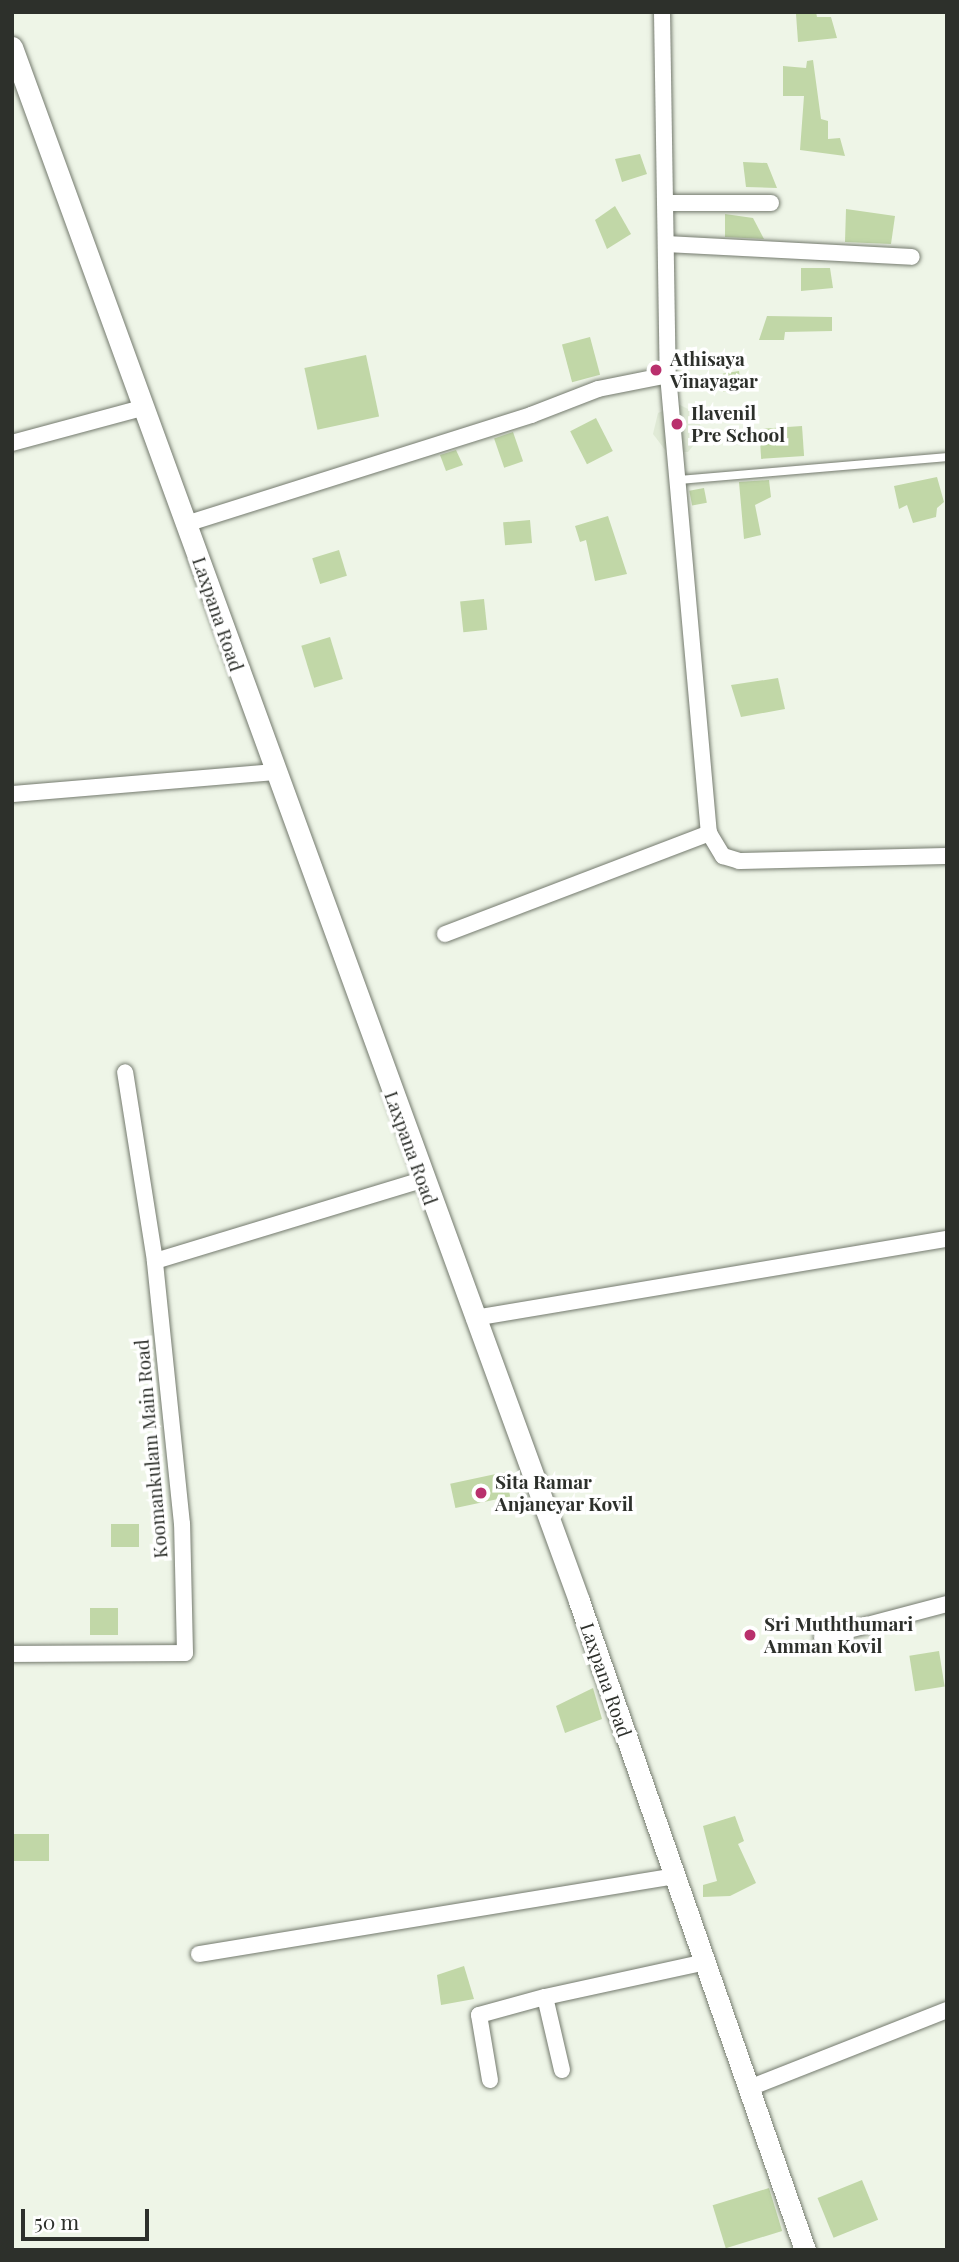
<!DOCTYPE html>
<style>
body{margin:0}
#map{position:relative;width:959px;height:2262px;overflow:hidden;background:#eef5e7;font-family:"Playfair Display",serif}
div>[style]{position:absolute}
.built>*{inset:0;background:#e0ead6}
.building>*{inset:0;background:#c1d7a7;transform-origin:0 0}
.roads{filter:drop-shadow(0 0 2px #747a6e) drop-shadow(0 0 2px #747a6e)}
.service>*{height:8px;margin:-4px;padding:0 4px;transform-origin:4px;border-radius:4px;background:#fff}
.minor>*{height:16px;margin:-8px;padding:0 8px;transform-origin:8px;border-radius:8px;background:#fff}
.tertiary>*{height:21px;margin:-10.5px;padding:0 10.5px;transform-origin:10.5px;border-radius:10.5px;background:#fff}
.dots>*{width:19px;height:19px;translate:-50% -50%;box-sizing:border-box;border:4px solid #fff;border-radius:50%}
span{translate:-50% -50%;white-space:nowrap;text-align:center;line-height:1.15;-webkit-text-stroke:7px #fff;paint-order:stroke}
.poi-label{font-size:19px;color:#2d302b;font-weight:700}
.left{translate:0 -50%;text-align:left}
.street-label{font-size:19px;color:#2d302b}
.frame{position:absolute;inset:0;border:14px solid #2d302b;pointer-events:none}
.scale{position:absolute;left:21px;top:2209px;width:128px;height:32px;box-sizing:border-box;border:4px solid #2d302b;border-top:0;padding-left:9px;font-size:21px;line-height:24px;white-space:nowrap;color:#2d302b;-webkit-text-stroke:5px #fff;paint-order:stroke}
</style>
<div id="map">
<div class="built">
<i style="clip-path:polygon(678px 404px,698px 414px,702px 435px,688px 452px,666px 451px,653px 434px,658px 413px)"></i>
</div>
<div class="building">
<i style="clip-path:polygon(816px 12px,817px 17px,831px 17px,837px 38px,798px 42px,796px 14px)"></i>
<i style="clip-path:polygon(813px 60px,821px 119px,828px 121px,828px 139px,840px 138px,845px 156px,800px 150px,804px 96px,783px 96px,783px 66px,806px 68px,807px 61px)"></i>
<i style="clip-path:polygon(640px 154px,647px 174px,622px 182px,615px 159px)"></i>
<i style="clip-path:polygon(743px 162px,767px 163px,777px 188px,746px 187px)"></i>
<i style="clip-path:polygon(615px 206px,631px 234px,607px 249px,595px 220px)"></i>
<i style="clip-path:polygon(846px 209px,895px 216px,891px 244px,845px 242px)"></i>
<i style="clip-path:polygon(725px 214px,753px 218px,764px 239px,725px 237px)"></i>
<i style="clip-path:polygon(801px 268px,830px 268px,833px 288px,801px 291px)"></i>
<i style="clip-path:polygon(767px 316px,832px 317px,832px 331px,785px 332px,784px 340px,759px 340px)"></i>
<i style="left:590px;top:337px;width:39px;height:29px;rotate:75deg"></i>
<i style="left:366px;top:355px;width:63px;height:63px;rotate:78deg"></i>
<i style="left:739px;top:371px;width:18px;height:19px;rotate:81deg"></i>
<i style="left:596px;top:418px;width:37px;height:29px;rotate:63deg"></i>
<i style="left:802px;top:426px;width:30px;height:43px;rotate:86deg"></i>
<i style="left:513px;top:432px;width:31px;height:20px;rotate:71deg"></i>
<i style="clip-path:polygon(456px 450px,463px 465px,446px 471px,440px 455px)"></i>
<i style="clip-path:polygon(937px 477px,944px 502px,937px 508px,936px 517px,913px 523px,907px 505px,899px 509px,894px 486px)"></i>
<i style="clip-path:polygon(769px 480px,771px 497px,755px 505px,761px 535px,744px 539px,739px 482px)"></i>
<i style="left:704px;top:488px;width:15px;height:15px;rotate:79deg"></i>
<i style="clip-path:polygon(608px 516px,627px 574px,595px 581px,586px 540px,580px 542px,575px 526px)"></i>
<i style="left:530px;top:520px;width:23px;height:27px;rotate:85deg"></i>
<i style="left:339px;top:550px;width:27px;height:28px;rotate:73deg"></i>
<i style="left:484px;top:599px;width:31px;height:24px;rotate:84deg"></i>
<i style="left:330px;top:637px;width:44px;height:30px;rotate:73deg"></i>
<i style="clip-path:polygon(778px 678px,785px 709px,741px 717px,731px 685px)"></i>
<i style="left:505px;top:1472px;width:25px;height:56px;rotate:78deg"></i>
<i style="left:139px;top:1524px;width:23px;height:28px;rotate:90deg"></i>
<i style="left:90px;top:1608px;width:28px;height:27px"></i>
<i style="left:939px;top:1651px;width:36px;height:30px;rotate:81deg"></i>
<i style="clip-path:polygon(593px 1688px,602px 1719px,565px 1733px,556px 1706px)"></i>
<i style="clip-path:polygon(735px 1816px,744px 1841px,738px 1844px,756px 1883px,730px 1896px,703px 1897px,703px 1885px,717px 1881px,703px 1826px)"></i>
<i style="left:12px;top:1834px;width:37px;height:27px"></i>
<i style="clip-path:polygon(464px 1966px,474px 1999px,441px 2005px,437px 1975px)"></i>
<i style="left:862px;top:2180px;width:43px;height:48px;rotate:68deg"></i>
<i style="left:769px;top:2188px;width:45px;height:59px;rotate:73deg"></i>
</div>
<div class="roads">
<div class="service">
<i style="left:680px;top:480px;width:268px;rotate:-4.9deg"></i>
</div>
<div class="minor">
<i style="left:662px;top:12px;width:363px;rotate:89.1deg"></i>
<i style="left:668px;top:375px;width:460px;rotate:84.9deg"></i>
<i style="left:709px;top:833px;width:27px;rotate:59deg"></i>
<i style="left:723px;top:856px;width:17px;rotate:17deg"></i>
<i style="left:739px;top:861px;width:208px;rotate:-1.4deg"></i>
<i style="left:665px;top:203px;width:106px"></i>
<i style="left:666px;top:244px;width:246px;rotate:3deg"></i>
<i style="left:12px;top:443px;width:138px;rotate:-15.1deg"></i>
<i style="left:186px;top:524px;width:362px;rotate:-17.5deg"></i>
<i style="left:531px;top:415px;width:72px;rotate:-21.2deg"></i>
<i style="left:598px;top:389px;width:71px;rotate:-11.3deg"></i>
<i style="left:12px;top:794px;width:262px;rotate:-4.8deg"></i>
<i style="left:445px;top:934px;width:283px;rotate:-20.9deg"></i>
<i style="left:155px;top:1261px;width:279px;rotate:-16.9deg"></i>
<i style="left:474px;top:1318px;width:480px;rotate:-9.5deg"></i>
<i style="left:822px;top:1637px;width:129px;rotate:-14.8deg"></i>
<i style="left:12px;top:1654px;width:173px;rotate:-0.3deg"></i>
<i style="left:185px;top:1653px;width:129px;rotate:-91.3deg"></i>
<i style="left:182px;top:1524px;width:264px;rotate:-95.9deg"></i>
<i style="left:155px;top:1261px;width:191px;rotate:-99deg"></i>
<i style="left:199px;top:1954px;width:482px;rotate:-9.3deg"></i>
<i style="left:562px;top:2070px;width:75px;rotate:-103.1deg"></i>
<i style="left:545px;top:1997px;width:164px;rotate:-12.3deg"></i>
<i style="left:490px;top:2080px;width:66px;rotate:-99.6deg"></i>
<i style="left:479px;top:2015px;width:68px;rotate:-15.3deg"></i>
<i style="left:749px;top:2088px;width:213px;rotate:-21.5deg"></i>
</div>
<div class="tertiary">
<i style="left:12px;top:47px;width:1654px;rotate:69.95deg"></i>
<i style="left:579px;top:1601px;width:687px;rotate:70.8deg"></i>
</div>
</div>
<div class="dots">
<i style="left:656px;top:370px;background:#b9306d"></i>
<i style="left:677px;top:424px;background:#b9306d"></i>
<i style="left:481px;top:1493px;background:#b9306d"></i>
<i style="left:750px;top:1635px;background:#b9306d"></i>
</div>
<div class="poi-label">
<span class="left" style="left:670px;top:370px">Athisaya<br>Vinayagar</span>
<span class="left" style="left:691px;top:424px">Ilavenil<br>Pre School</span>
<span class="left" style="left:495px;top:1493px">Sita Ramar<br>Anjaneyar Kovil</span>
<span class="left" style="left:764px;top:1635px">Sri Muththumari<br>Amman Kovil</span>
</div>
<div class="street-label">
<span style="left:218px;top:614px;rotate:71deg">Laxpana Road</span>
<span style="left:411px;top:1148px;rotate:70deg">Laxpana Road</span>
<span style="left:151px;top:1449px;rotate:-95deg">Koomankulam Main Road</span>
<span style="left:606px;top:1680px;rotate:71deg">Laxpana Road</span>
</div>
<div class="frame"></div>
<div class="scale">50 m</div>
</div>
